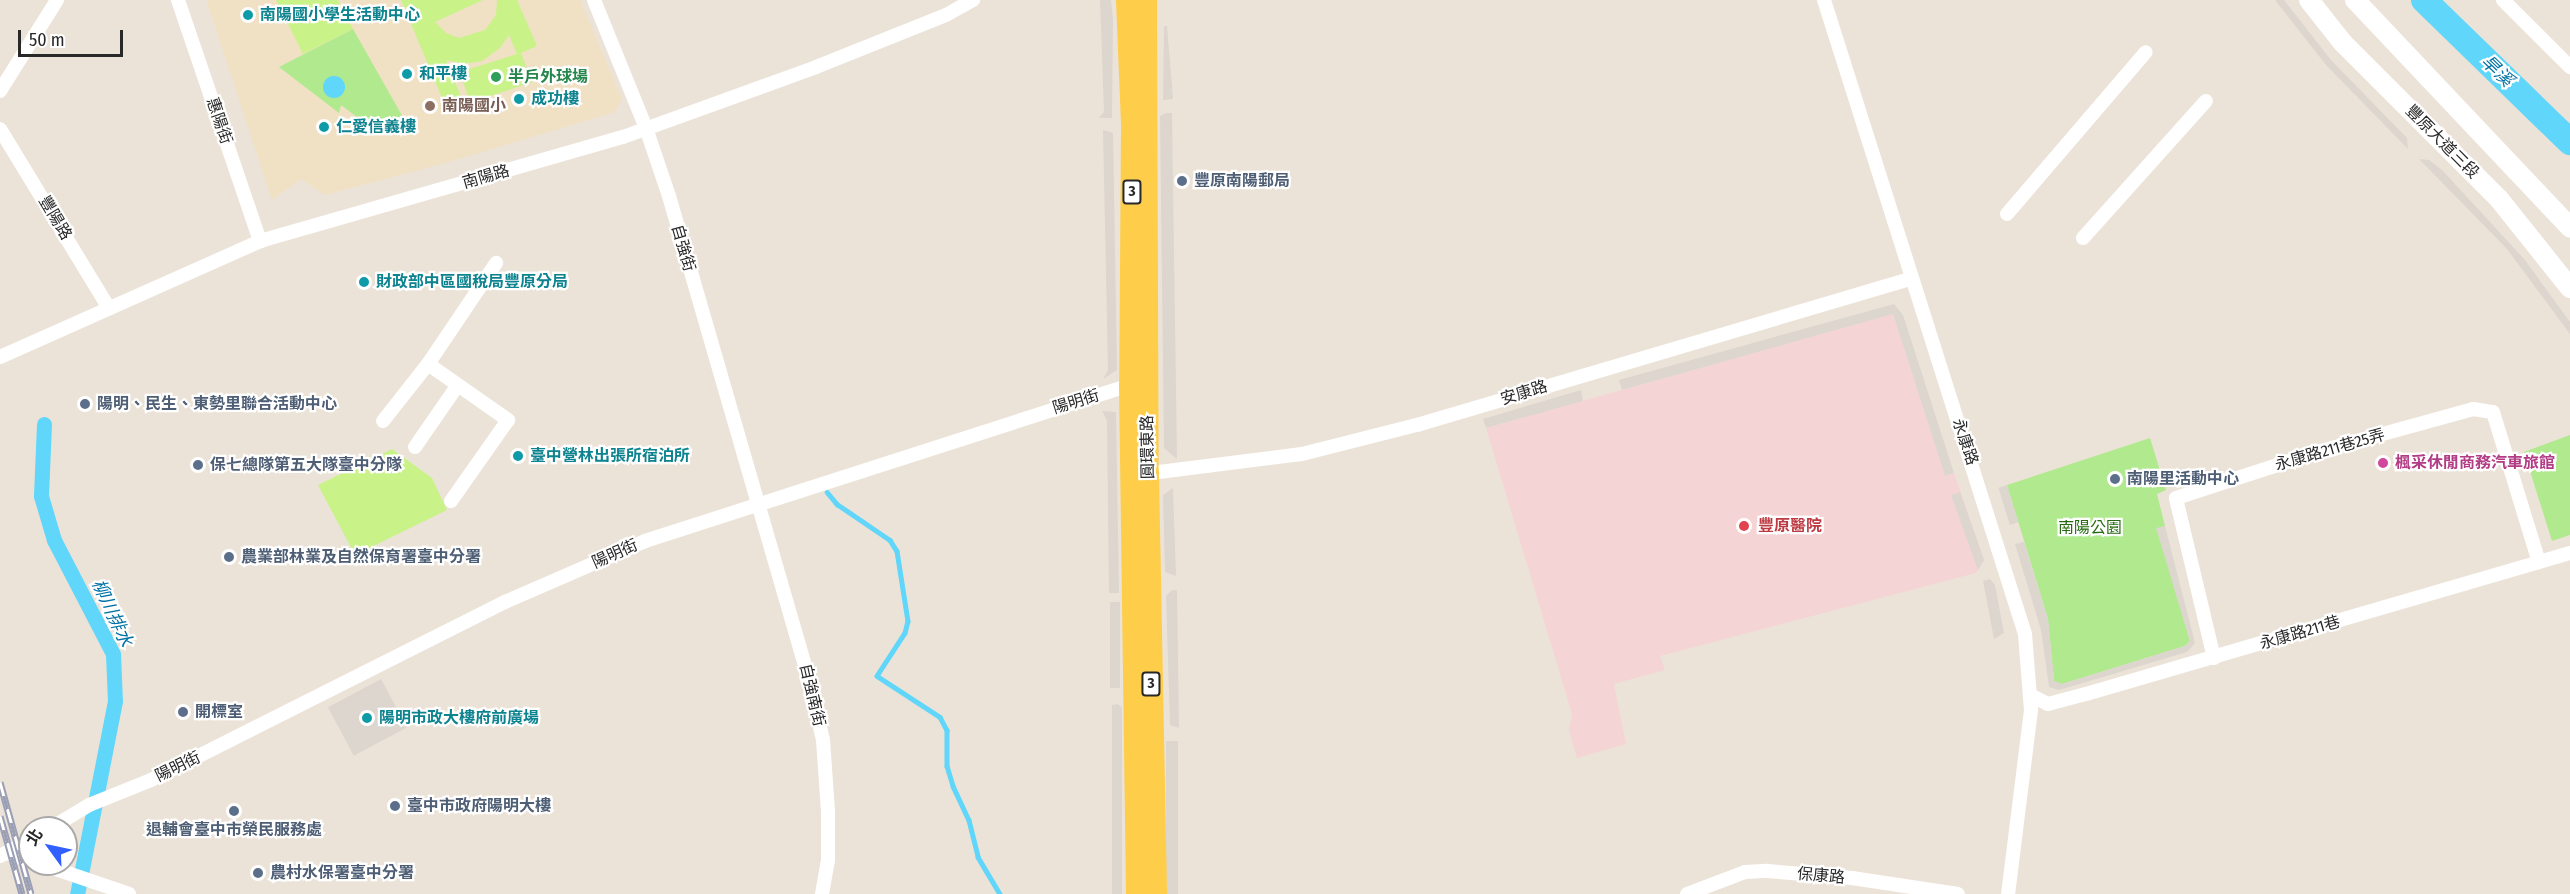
<!DOCTYPE html>
<meta charset="utf-8">
<style>
body{margin:0}
#map{position:relative;width:2570px;height:894px;overflow:hidden;background:#ece3d8;font-family:"Fira Sans Condensed","Noto Sans TC",sans-serif}
div>[style]{position:absolute}
.education>*{inset:0;background:#f0e1c5}
.medical>*{inset:0;background:#f5d4d6}
.green>*{inset:0;background:#b0e98e}
.pitch>*{inset:0;background:#c9f288}
.plaza>*{inset:0;background:#dcd6cf;transform-origin:0 0}
.water>*{inset:0;background:#5fd6fa}
.round{border-radius:50%}
.stream>*{height:4.5px;margin:-2.25px;padding:0 2.25px;transform-origin:2.25px;border-radius:2.25px;background:#5fd6fa}
.canal>*{height:15px;margin:-7.5px;padding:0 7.5px;transform-origin:7.5px;border-radius:7.5px;background:#5fd6fa}
.river>*{height:26px;margin:-13px;padding:0 13px;transform-origin:13px;border-radius:13px;background:#5fd6fa}
.street>*{height:14px;margin:-7px;padding:0 7px;transform-origin:7px;border-radius:7px;background:#fff}
.secondary>*{height:20px;margin:-10px;padding:0 10px;transform-origin:10px;border-radius:10px;background:#fff}
.primary>*{height:22px;margin:-11px;padding:0 11px;transform-origin:11px;border-radius:11px;background:#fece4b}
.rail>*{height:7px;margin-top:-3.5px;transform-origin:0;background:repeating-linear-gradient(90deg,#fff 0 14px,#9a9fb5 0 28px);box-sizing:border-box;border-block:2px solid #9a9fb5}
.dots>*{width:16px;height:16px;translate:-50% -50%;box-sizing:border-box;border:3px solid #fff;border-radius:50%}
span{translate:-50% -50%;white-space:nowrap;text-align:center;line-height:1.15;-webkit-text-stroke:4.5px #fff;paint-order:stroke}
.shield-label span{padding:2px 4px;background:#fff;border:2px solid;border-radius:4px;-webkit-text-stroke-width:0}
.shield-label{font-size:15px;color:#282828;font-weight:700}
.culture-label{font-size:16px;color:#0d838f;font-weight:700}
.left{translate:0 -50%;text-align:left}
.leisure-label{font-size:16px;color:#27864d;font-weight:700}
.education-label{font-size:16px;color:#785e54;font-weight:700}
.street-label{font-size:16px;color:#282828}
.service-label{font-size:16px;color:#4e5e75;font-weight:700}
.hotel-label{font-size:16px;color:#b23c85;font-weight:700}
.health-label{font-size:16px;color:#be3a42;font-weight:700}
.park-label{font-size:16px;color:#286b12}
.water-label{font-size:18px;color:#0071a4;font-style:italic}
.north{position:absolute;left:18px;top:816px;width:60px;height:60px;box-sizing:border-box;background:#fff;border:2px solid #a9a9a9;border-radius:50%;rotate:303deg;font-size:16px;font-weight:700;line-height:24px;text-align:center;color:#282828}
.north::after{content:'';display:block;margin:auto;width:21px;height:27px;background:#3260ff;clip-path:polygon(50% 0,100% 100%,50% 72%,0 100%)}
.scale{position:absolute;left:18px;top:30px;width:105px;height:27px;box-sizing:border-box;border:3px solid #282828;border-top:0;padding-left:8px;font-size:18px;line-height:21px;white-space:nowrap;color:#282828;-webkit-text-stroke:4px #fff;paint-order:stroke}
</style>
<div id="map">
<div class="education">
<i style="clip-path:polygon(206px 0,580px 0,622px 99px,615px 112px,449px 162px,325px 195px,301px 179px,272px 200px)"></i>
</div>
<div class="medical">
<i style="clip-path:polygon(1893px 314px,1945px 476px,1954px 473px,1984px 560px,1976px 573px,1660px 656px,1665px 670px,1614px 684px,1626px 744px,1577px 758px,1569px 731px,1572px 714px,1486px 428px)"></i>
</div>
<div class="green">
<i style="clip-path:polygon(353px 29px,404px 119px,374px 130px,341px 105px,339px 113px,279px 67px)"></i>
<i style="clip-path:polygon(2570px 435px,2570px 535px,2552px 541px,2524px 452px)"></i>
<i style="clip-path:polygon(2150px 438px,2166px 490px,2157px 494px,2165px 526px,2157px 529px,2190px 641px,2185px 646px,2062px 684px,2054px 681px,2048px 619px,2007px 485px)"></i>
</div>
<div class="pitch">
<i style="clip-path:polygon(276px 0,338px 0,353px 29px,303px 54px)"></i>
<i style="clip-path:polygon(401px 0,483px 0,435px 22px,446px 33px,459px 38px,485px 30px,496px 15px,497px 0,517px 0,537px 46px,521px 53px,532px 82px,470px 103px,460px 72px,517px 54px,509px 35px,500px 48px,482px 61px,464px 64px,446px 60px,462px 99px,445px 105px)"></i>
<i style="clip-path:polygon(392px 449px,432px 478px,447px 510px,355px 555px,318px 485px)"></i>
</div>
<div class="plaza">
<i style="clip-path:polygon(1100px 0,1111px 0,1113px 18px,1112px 118px,1099px 118px,1104px 112px)"></i>
<i style="clip-path:polygon(2275px 0,2284px 0,2331px 60px,2407px 138px,2408px 149px,2326px 65px)"></i>
<i style="clip-path:polygon(1164px 26px,1167px 26px,1173px 99px,1163px 100px)"></i>
<i style="clip-path:polygon(1166px 113px,1172px 113px,1177px 459px,1164px 448px,1160px 116px)"></i>
<i style="clip-path:polygon(1103px 130px,1113px 133px,1117px 370px,1103px 379px,1108px 370px)"></i>
<i style="clip-path:polygon(2419px 159px,2429px 160px,2443px 171px,2525px 260px,2570px 322px,2570px 334px,2507px 249px)"></i>
<i style="clip-path:polygon(1894px 304px,1903px 315px,1954px 473px,1945px 476px,1893px 314px,1622px 390px,1619px 380px)"></i>
<i style="clip-path:polygon(1581px 390px,1583px 401px,1486px 428px,1483px 419px)"></i>
<i style="clip-path:polygon(1102px 411px,1116px 412px,1119px 593px,1109px 593px,1107px 421px)"></i>
<i style="left:2007px;top:485px;width:39px;height:9px;rotate:73deg"></i>
<i style="clip-path:polygon(1173px 488px,1176px 576px,1165px 572px,1163px 495px)"></i>
<i style="clip-path:polygon(1960px 492px,1984px 560px,1978px 570px,1951px 495px)"></i>
<i style="clip-path:polygon(2165px 526px,2195px 643px,2187px 652px,2059px 690px,2049px 687px,2041px 630px,2015px 544px,2024px 542px,2048px 619px,2054px 681px,2062px 684px,2185px 646px,2190px 641px,2156px 528px)"></i>
<i style="clip-path:polygon(1990px 579px,1995px 585px,2004px 633px,1994px 639px,1983px 581px)"></i>
<i style="clip-path:polygon(1172px 590px,1177px 590px,1179px 728px,1170px 725px,1166px 596px)"></i>
<i style="left:1120px;top:602px;width:86px;height:10px;rotate:90deg"></i>
<i style="left:381px;top:679px;width:55px;height:60px;rotate:62deg"></i>
<i style="clip-path:polygon(1118px 704px,1122px 708px,1122px 894px,1112px 894px,1112px 705px)"></i>
<i style="left:1178px;top:741px;width:153px;height:12px;rotate:90deg"></i>
</div>
<div class="water">
<i class="round" style="left:323px;top:76px;width:22px;height:22px"></i>
</div>
<div class="stream">
<i style="left:827px;top:492px;width:16px;rotate:50deg"></i>
<i style="left:837px;top:504px;width:64px;rotate:34.2deg"></i>
<i style="left:890px;top:540px;width:13px;rotate:58deg"></i>
<i style="left:897px;top:551px;width:71px;rotate:81.1deg"></i>
<i style="left:908px;top:621px;width:12px;rotate:104deg"></i>
<i style="left:905px;top:633px;width:51px;rotate:123.1deg"></i>
<i style="left:877px;top:676px;width:75px;rotate:33.1deg"></i>
<i style="left:940px;top:717px;width:15px;rotate:62deg"></i>
<i style="left:947px;top:730px;width:36px;rotate:90deg"></i>
<i style="left:947px;top:766px;width:21px;rotate:73deg"></i>
<i style="left:953px;top:786px;width:38px;rotate:65deg"></i>
<i style="left:969px;top:820px;width:38px;rotate:76deg"></i>
<i style="left:978px;top:857px;width:43px;rotate:59.3deg"></i>
</div>
<div class="canal">
<i style="left:44px;top:424px;width:72px;rotate:92.4deg"></i>
<i style="left:41px;top:496px;width:46px;rotate:73.5deg"></i>
<i style="left:54px;top:540px;width:128px;rotate:62.6deg"></i>
<i style="left:113px;top:654px;width:47px;rotate:87.6deg"></i>
<i style="left:115px;top:701px;width:197px;rotate:101.1deg"></i>
</div>
<div class="river">
<i style="left:2424px;top:0;width:204px;rotate:44.2deg"></i>
</div>
<div class="street">
<i style="left:178px;top:0;width:255px;rotate:71.2deg"></i>
<i style="left:594px;top:0;width:138px;rotate:67.9deg"></i>
<i style="left:646px;top:128px;width:72px;rotate:71.3deg"></i>
<i style="left:669px;top:196px;width:507px;rotate:73.85deg"></i>
<i style="left:810px;top:683px;width:58px;rotate:77.2deg"></i>
<i style="left:823px;top:740px;width:71px;rotate:86deg"></i>
<i style="left:828px;top:811px;width:49px;rotate:90deg"></i>
<i style="left:828px;top:860px;width:35px;rotate:100deg"></i>
<i style="left:1824px;top:0;width:665px;rotate:72.41deg"></i>
<i style="left:2025px;top:634px;width:76px;rotate:85.5deg"></i>
<i style="left:2031px;top:710px;width:185px;rotate:97.1deg"></i>
<i style="left:2503px;top:0;width:95px;rotate:45deg"></i>
<i style="left:0;top:91px;width:107px;rotate:-57.9deg"></i>
<i style="left:0;top:129px;width:210px;rotate:58.7deg"></i>
<i style="left:2007px;top:214px;width:213px;rotate:-49.4deg"></i>
<i style="left:2083px;top:238px;width:184px;rotate:-48.1deg"></i>
<i style="left:0;top:357px;width:285px;rotate:-24deg"></i>
<i style="left:260px;top:241px;width:378px;rotate:-16deg"></i>
<i style="left:623px;top:137px;width:205px;rotate:-19.9deg"></i>
<i style="left:816px;top:67px;width:140px;rotate:-21.8deg"></i>
<i style="left:946px;top:15px;width:31px;rotate:-29deg"></i>
<i style="left:428px;top:364px;width:98px;rotate:35deg"></i>
<i style="left:508px;top:420px;width:99px;rotate:125.1deg"></i>
<i style="left:383px;top:421px;width:73px;rotate:-51.7deg"></i>
<i style="left:428px;top:364px;width:122px;rotate:-56deg"></i>
<i style="left:415px;top:447px;width:75px;rotate:-55.3deg"></i>
<i style="left:1143px;top:474px;width:160px;rotate:-7.2deg"></i>
<i style="left:1302px;top:454px;width:119px;rotate:-14.2deg"></i>
<i style="left:1417px;top:425px;width:514px;rotate:-16.5deg"></i>
<i style="left:2214px;top:658px;width:164px;rotate:-103.4deg"></i>
<i style="left:2176px;top:498px;width:152px;rotate:-18deg"></i>
<i style="left:2321px;top:451px;width:158px;rotate:-15.4deg"></i>
<i style="left:2473px;top:409px;width:20px;rotate:9deg"></i>
<i style="left:2493px;top:412px;width:157px;rotate:73deg"></i>
<i style="left:2030px;top:695px;width:20px;rotate:27deg"></i>
<i style="left:2048px;top:704px;width:39px;rotate:-15deg"></i>
<i style="left:2086px;top:694px;width:504px;rotate:-16.24deg"></i>
<i style="left:51px;top:828px;width:44px;rotate:-31.2deg"></i>
<i style="left:89px;top:805px;width:67px;rotate:-22deg"></i>
<i style="left:151px;top:780px;width:396px;rotate:-26.7deg"></i>
<i style="left:505px;top:602px;width:153px;rotate:-23.5deg"></i>
<i style="left:645px;top:541px;width:509px;rotate:-17.83deg"></i>
<i style="left:7px;top:853px;width:24px;rotate:17deg"></i>
<i style="left:0;top:856px;width:34px;rotate:-28deg"></i>
<i style="left:41px;top:864px;width:93px;rotate:18.8deg"></i>
<i style="left:1687px;top:894px;width:62px;rotate:-20.8deg"></i>
<i style="left:1745px;top:872px;width:22px;rotate:-3deg"></i>
<i style="left:1767px;top:871px;width:85px;rotate:4.7deg"></i>
<i style="left:1852px;top:878px;width:107px;rotate:8.6deg"></i>
</div>
<div class="secondary">
<i style="left:2309px;top:0;width:55px;rotate:51.7deg"></i>
<i style="left:2343px;top:43px;width:221px;rotate:45deg"></i>
<i style="left:2499px;top:199px;width:114px;rotate:51.4deg"></i>
<i style="left:2355px;top:0;width:313px;rotate:46.6deg"></i>
</div>
<div class="primary">
<i style="left:1127px;top:0;width:125px;rotate:87.7deg"></i>
<i style="left:1132px;top:125px;width:260px;rotate:90.4deg"></i>
<i style="left:1130px;top:385px;width:509px;rotate:89.21deg"></i>
<i style="left:1146px;top:0;width:474px;rotate:89.8deg"></i>
<i style="left:1148px;top:474px;width:420px;rotate:88.9deg"></i>
</div>
<div class="rail">
<i style="left:0;top:782px;width:116px;rotate:74.5deg"></i>
<i style="left:0;top:816px;width:81px;rotate:74.2deg"></i>
</div>
<div class="dots">
<i style="left:248px;top:15px;background:#0f9aa8"></i>
<i style="left:407px;top:74px;background:#0f9aa8"></i>
<i style="left:496px;top:77px;background:#2e9e5b"></i>
<i style="left:519px;top:99px;background:#0f9aa8"></i>
<i style="left:430px;top:106px;background:#8d6e63"></i>
<i style="left:324px;top:127px;background:#0f9aa8"></i>
<i style="left:1182px;top:181px;background:#5c6f8a"></i>
<i style="left:364px;top:282px;background:#0f9aa8"></i>
<i style="left:85px;top:404px;background:#5c6f8a"></i>
<i style="left:518px;top:456px;background:#0f9aa8"></i>
<i style="left:2383px;top:463px;background:#d1479c"></i>
<i style="left:198px;top:465px;background:#5c6f8a"></i>
<i style="left:2115px;top:479px;background:#5c6f8a"></i>
<i style="left:1744px;top:526px;background:#e0444e"></i>
<i style="left:229px;top:557px;background:#5c6f8a"></i>
<i style="left:183px;top:712px;background:#5c6f8a"></i>
<i style="left:367px;top:718px;background:#0f9aa8"></i>
<i style="left:395px;top:806px;background:#5c6f8a"></i>
<i style="left:234px;top:811px;background:#5c6f8a"></i>
<i style="left:258px;top:873px;background:#5c6f8a"></i>
</div>
<div class="shield-label">
<span style="left:1132px;top:192px">3</span>
<span style="left:1151px;top:684px">3</span>
</div>
<div class="culture-label">
<span class="left" style="left:260px;top:15px">南陽國小學生活動中心</span>
<span class="left" style="left:419px;top:74px">和平樓</span>
<span class="left" style="left:531px;top:99px">成功樓</span>
<span class="left" style="left:336px;top:127px">仁愛信義樓</span>
<span class="left" style="left:376px;top:282px">財政部中區國稅局豐原分局</span>
<span class="left" style="left:530px;top:456px">臺中營林出張所宿泊所</span>
<span class="left" style="left:379px;top:718px">陽明市政大樓府前廣場</span>
</div>
<div class="leisure-label">
<span class="left" style="left:508px;top:77px">半戶外球場</span>
</div>
<div class="education-label">
<span class="left" style="left:442px;top:106px">南陽國小</span>
</div>
<div class="street-label">
<span style="left:219px;top:121px;rotate:71deg">惠陽街</span>
<span style="left:2442px;top:142px;rotate:45deg">豐原大道三段</span>
<span style="left:486px;top:177px;rotate:-16deg">南陽路</span>
<span style="left:55px;top:218px;rotate:59deg">豐陽路</span>
<span style="left:683px;top:248px;rotate:74deg">自強街</span>
<span style="left:1524px;top:393px;rotate:-17deg">安康路</span>
<span style="left:1076px;top:402px;rotate:-17deg">陽明街</span>
<span style="left:1965px;top:442px;rotate:71deg">永康路</span>
<span style="left:1148px;top:447px;rotate:-91deg">圓環東路</span>
<span style="left:2330px;top:450px;rotate:-16deg">永康路211巷25弄</span>
<span style="left:615px;top:554px;rotate:-24deg">陽明街</span>
<span style="left:2300px;top:633px;rotate:-16deg">永康路211巷</span>
<span style="left:812px;top:695px;rotate:77deg">自強南街</span>
<span style="left:178px;top:767px;rotate:-26deg">陽明街</span>
<span style="left:1821px;top:876px;rotate:5deg">保康路</span>
</div>
<div class="service-label">
<span class="left" style="left:1194px;top:181px">豐原南陽郵局</span>
<span class="left" style="left:97px;top:404px">陽明、民生、東勢里聯合活動中心</span>
<span class="left" style="left:210px;top:465px">保七總隊第五大隊臺中分隊</span>
<span class="left" style="left:2127px;top:479px">南陽里活動中心</span>
<span class="left" style="left:241px;top:557px">農業部林業及自然保育署臺中分署</span>
<span class="left" style="left:195px;top:712px">開標室</span>
<span class="left" style="left:407px;top:806px">臺中市政府陽明大樓</span>
<span style="left:234px;top:830px">退輔會臺中市榮民服務處</span>
<span class="left" style="left:270px;top:873px">農村水保署臺中分署</span>
</div>
<div class="hotel-label">
<span class="left" style="left:2395px;top:463px">楓采休閒商務汽車旅館</span>
</div>
<div class="health-label">
<span class="left" style="left:1758px;top:526px">豐原醫院</span>
</div>
<div class="park-label">
<span style="left:2090px;top:528px">南陽公園</span>
</div>
<div class="water-label">
<span style="left:2497px;top:71px;rotate:44deg">旱溪</span>
<span style="left:112px;top:613px;rotate:65deg">柳川排水</span>
</div>
<div class="north">北</div>
<div class="scale">50 m</div>
</div>
